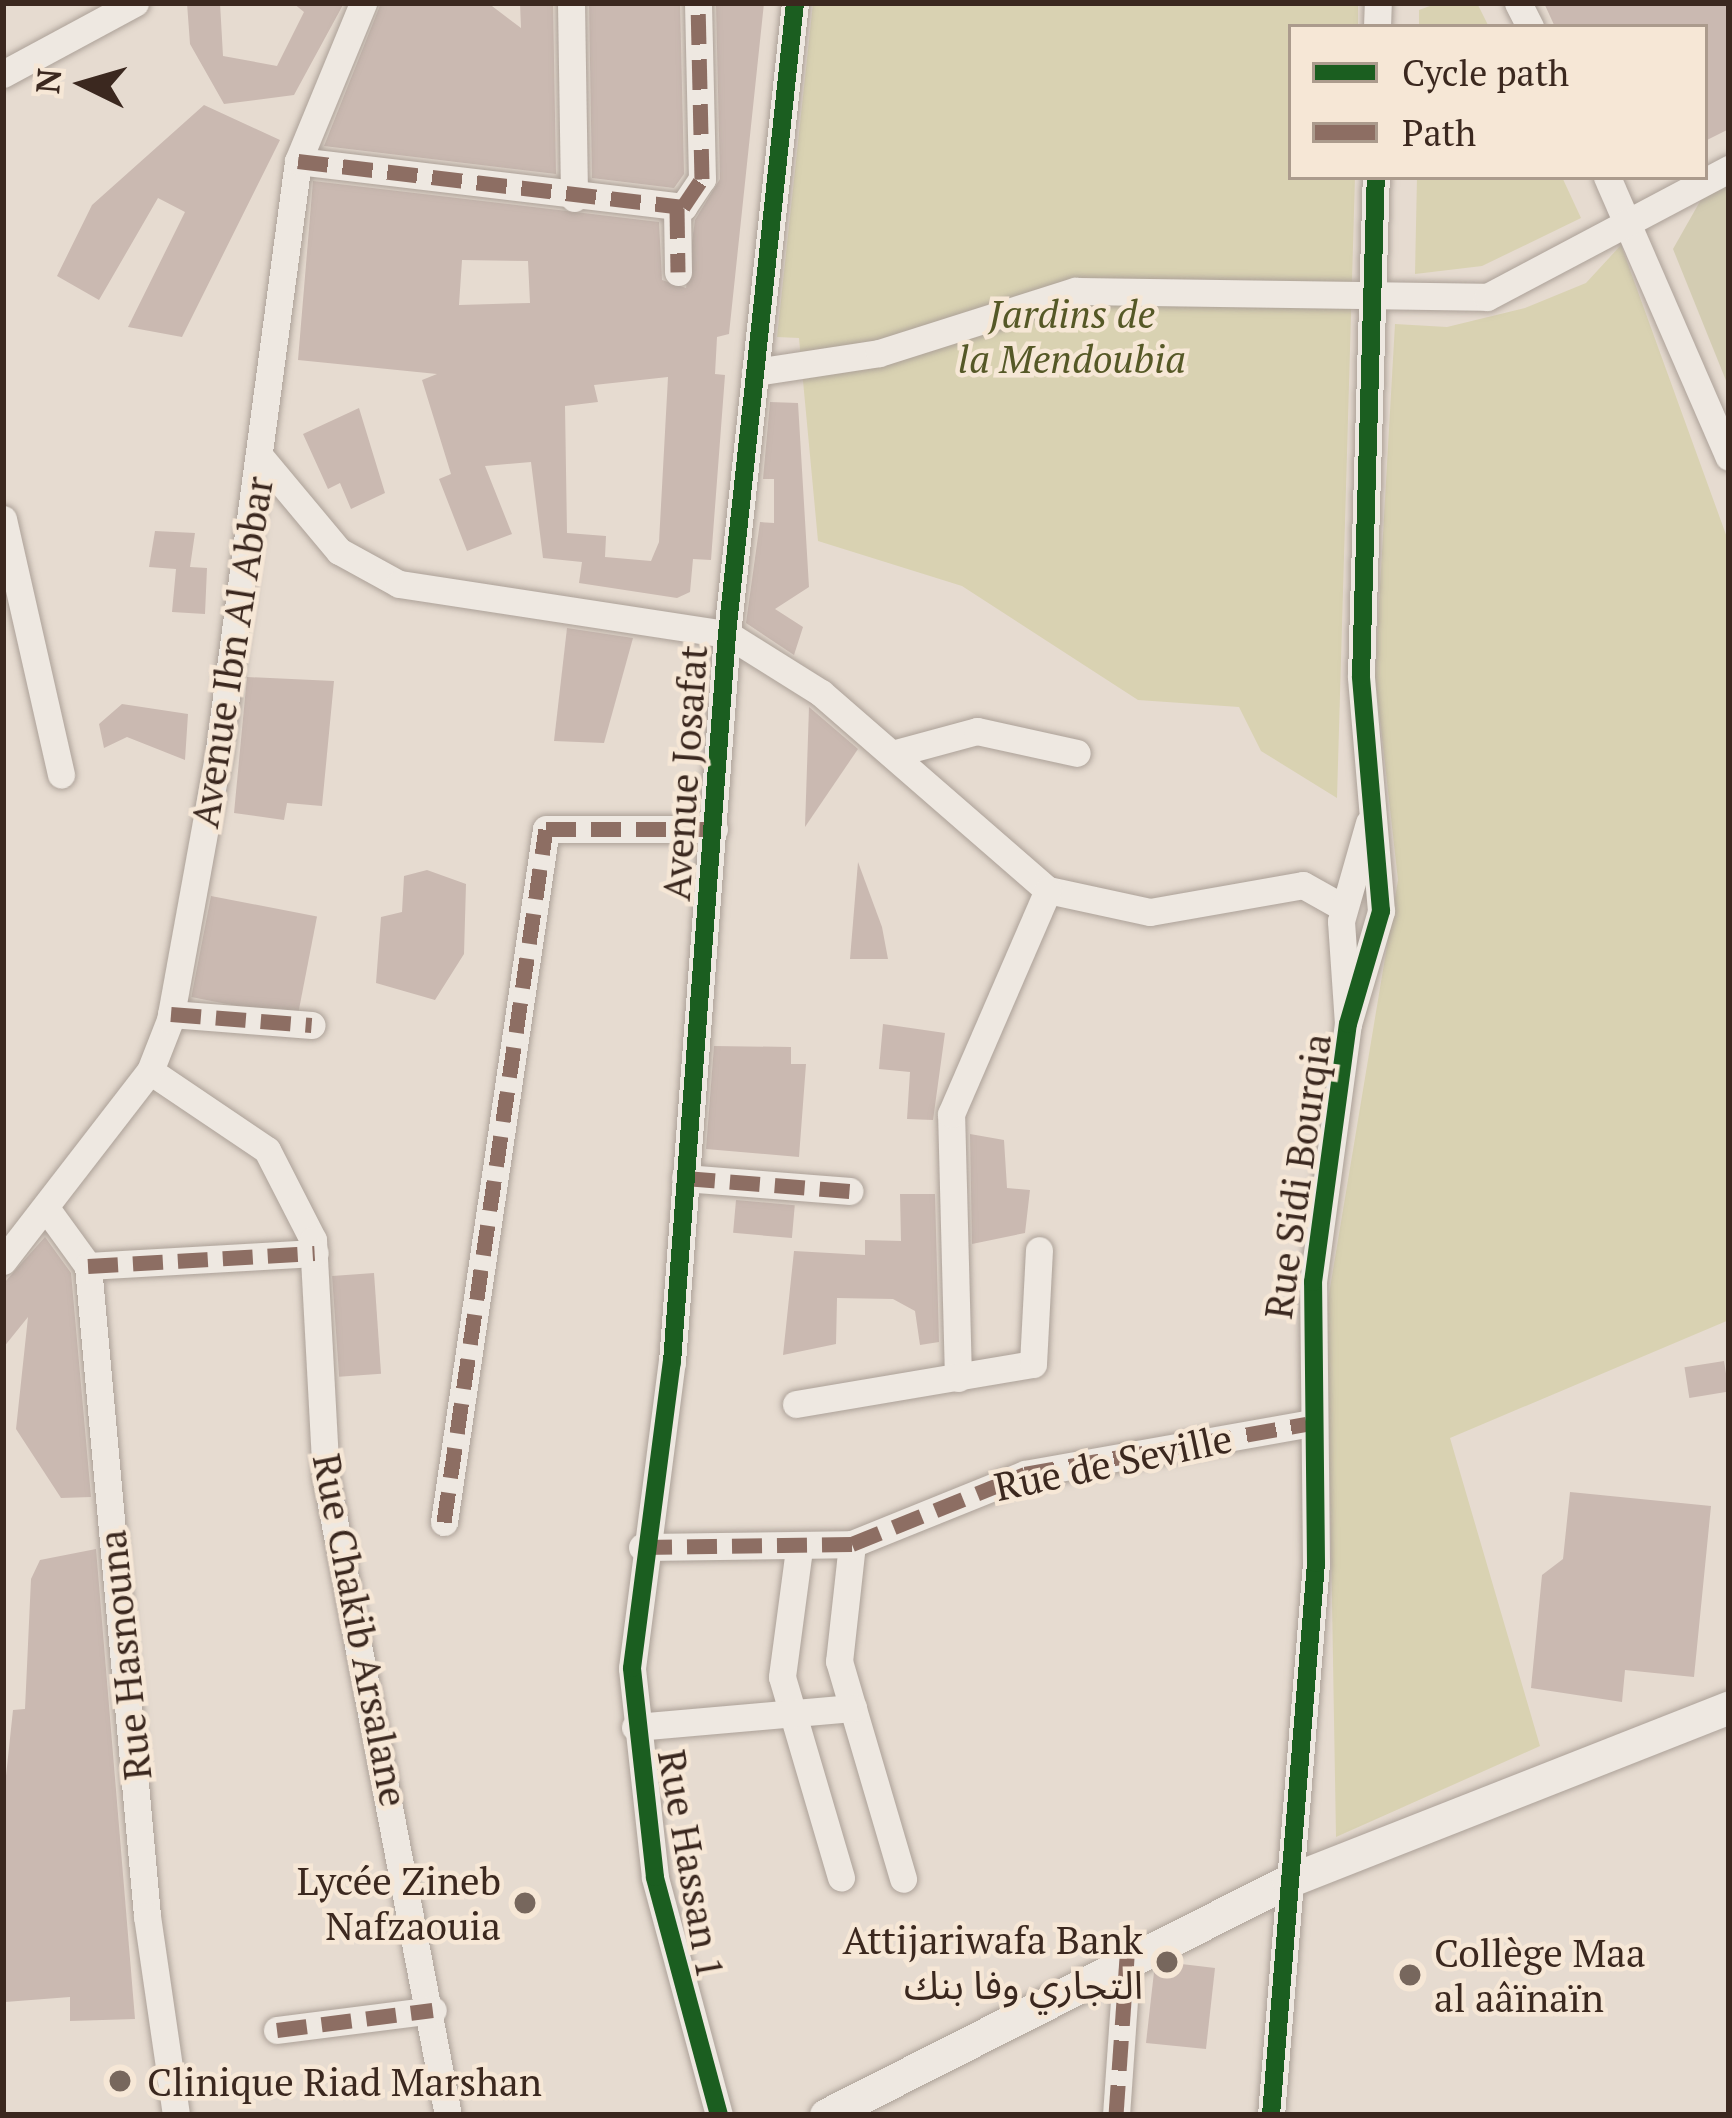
<!DOCTYPE html>
<meta charset="utf-8">
<style>
body{margin:0}
#map{position:relative;width:1732px;height:2118px;overflow:hidden;background:#e6dbd0;font-family:"PT Serif","Noto Sans Arabic",serif}
div>[style]{position:absolute}
.green>*{inset:0;background:#d9d2b2}
.cemetery>*{inset:0;background:#d3ccb2}
.building>*{inset:0;background:#cab9b1;transform-origin:0 0}
.roads{filter:drop-shadow(0 0 3px #aca198) drop-shadow(0 0 3px #aca198)}
.minor>*{height:27px;margin:-13.5px;padding:0 13.5px;transform-origin:13.5px;border-radius:13.5px;background:#eee8e1}
.tertiary>*{height:33px;margin:-16.5px;padding:0 16.5px;transform-origin:16.5px;border-radius:16.5px;background:#eee8e1}
.quiet>*{height:15px;margin-top:-7.5px;transform-origin:0;background:repeating-linear-gradient(90deg,#8d6e63 0 30px,transparent 0 45px)}
.cycleway>*{height:18px;margin:-9px;padding:0 9px;transform-origin:9px;border-radius:9px;background:#1b5e20}
.dots>*{width:33px;height:33px;translate:-50% -50%;box-sizing:border-box;border:6px solid #f6e7d6;border-radius:50%}
span{translate:-50% -50%;white-space:nowrap;text-align:center;line-height:1.15;-webkit-text-stroke:9px #f6e7d6;paint-order:stroke}
.park-label{font-size:39px;color:#555826;font-style:italic}
.street-label{font-size:39px;color:#3b281f}
.poi-label{font-size:39px;color:#3b281f}
.right{translate:-100% -50%;text-align:right}
.left{translate:0 -50%;text-align:left}
.frame{position:absolute;inset:0;border:6px solid #3b281f;pointer-events:none}
.legend{position:absolute;left:1288px;top:24px;width:420px;height:156px;box-sizing:border-box;background:#f6e7d6;border:3px solid #ab9b8d;margin:0;padding:15px 21px;list-style:none;font-size:36px;color:#3b281f}
.legend li{display:flex;align-items:center;gap:24px;height:60px}
.legend b{width:60px;border:3px solid #ab9b8d}
.north{position:absolute;left:24px;top:24px;width:120px;height:120px;-webkit-text-stroke:9px #f6e7d6;paint-order:stroke;rotate:275deg;font-size:33px;font-weight:700;line-height:48px;text-align:center;color:#3b281f}
.north::after{content:'';display:block;margin:auto;width:42px;height:54px;background:#3b281f;clip-path:polygon(50% 0,100% 100%,50% 72%,0 100%)}
</style>
<div id="map">
<div class="green">
<i style="clip-path:polygon(813px 3px,1358px 3px,1358px 27px,1291px 27px,1291px 177px,1355px 177px,1337px 798px,1261px 751px,1239px 707px,1138px 700px,962px 586px,818px 541px,799px 338px,777px 337px)"></i>
<i style="clip-path:polygon(1438px 3px,1477px 3px,1489px 27px,1419px 27px,1419px 10px)"></i>
<i style="clip-path:polygon(1417px 177px,1562px 177px,1581px 218px,1482px 266px,1415px 274px)"></i>
<i style="clip-path:polygon(1621px 245px,1729px 543px,1729px 1320px,1450px 1438px,1540px 1746px,1336px 1837px,1327px 1306px,1398px 880px,1375px 675px,1395px 324px,1447px 327px,1525px 308px,1586px 283px)"></i>
</div>
<div class="cemetery">
<i style="clip-path:polygon(1729px 183px,1729px 388px,1673px 249px,1703px 196px)"></i>
</div>
<div class="building">
<i style="clip-path:polygon(187px 3px,220px 3px,223px 56px,277px 66px,304px 12px,293px 3px,344px 3px,294px 95px,224px 104px,190px 44px)"></i>
<i style="clip-path:polygon(381px 3px,488px 3px,521px 28px,520px 3px,553px 3px,556px 174px,324px 146px)"></i>
<i style="clip-path:polygon(589px 3px,680px 3px,684px 174px,674px 188px,592px 178px)"></i>
<i style="clip-path:polygon(evenodd,716px 3px,764px 3px,729px 334px,717px 337px,715px 374px,725px 375px,711px 560px,693px 559px,690px 592px,677px 598px,579px 583px,582px 562px,543px 558px,531px 462px,485px 466px,512px 534px,467px 551px,439px 479px,451px 474px,422px 380px,437px 374px,298px 360px,313px 181px,659px 222px,662px 280px,686px 288px,695px 220px,720px 179px,716px 3px,462px 260px,528px 261px,530px 303px,459px 305px,462px 260px,716px 3px,668px 377px,659px 542px,651px 561px,605px 557px,606px 536px,567px 533px,565px 406px,598px 402px,594px 385px,668px 377px)"></i>
<i style="clip-path:polygon(1544px 3px,1729px 3px,1729px 129px,1705px 141px,1705px 27px,1555px 27px)"></i>
<i style="clip-path:polygon(204px 105px,280px 140px,182px 337px,128px 327px,185px 212px,158px 198px,99px 300px,57px 276px,92px 205px)"></i>
<i style="clip-path:polygon(770px 402px,798px 403px,809px 587px,775px 609px,803px 627px,794px 655px,746px 623px,760px 522px,774px 523px,774px 479px,763px 479px)"></i>
<i style="clip-path:polygon(359px 408px,385px 493px,351px 509px,340px 483px,328px 489px,303px 434px)"></i>
<i style="clip-path:polygon(155px 531px,195px 533px,190px 567px,207px 568px,205px 614px,172px 612px,176px 569px,149px 567px)"></i>
<i style="clip-path:polygon(567px 628px,633px 638px,604px 743px,554px 741px)"></i>
<i style="clip-path:polygon(247px 677px,334px 681px,322px 806px,287px 803px,284px 820px,234px 813px)"></i>
<i style="clip-path:polygon(122px 704px,188px 714px,185px 760px,127px 737px,104px 748px,99px 724px)"></i>
<i style="clip-path:polygon(809px 707px,858px 749px,805px 827px)"></i>
<i style="clip-path:polygon(858px 862px,882px 927px,888px 959px,850px 959px)"></i>
<i style="clip-path:polygon(427px 870px,466px 884px,464px 954px,435px 1000px,376px 983px,381px 917px,402px 912px,404px 876px)"></i>
<i style="left:211px;top:896px;width:108px;height:103px;rotate:11deg"></i>
<i style="clip-path:polygon(883px 1024px,945px 1033px,933px 1120px,907px 1119px,910px 1072px,879px 1069px)"></i>
<i style="clip-path:polygon(714px 1046px,791px 1047px,791px 1064px,806px 1064px,799px 1157px,706px 1149px)"></i>
<i style="clip-path:polygon(970px 1134px,1004px 1140px,1007px 1188px,1030px 1190px,1025px 1233px,972px 1244px)"></i>
<i style="clip-path:polygon(900px 1194px,935px 1194px,939px 1342px,920px 1345px,915px 1311px,893px 1299px,837px 1298px,836px 1344px,783px 1355px,794px 1251px,865px 1255px,865px 1240px,901px 1241px)"></i>
<i style="left:736px;top:1200px;width:59px;height:33px;rotate:5deg"></i>
<i style="clip-path:polygon(45px 1237px,71px 1273px,91px 1497px,61px 1498px,16px 1429px,28px 1317px,3px 1348px,3px 1284px)"></i>
<i style="left:374px;top:1273px;width:101px;height:42px;rotate:86deg"></i>
<i style="left:1724px;top:1361px;width:31px;height:40px;rotate:81deg"></i>
<i style="clip-path:polygon(1570px 1492px,1711px 1506px,1694px 1677px,1625px 1670px,1622px 1702px,1531px 1688px,1542px 1575px,1563px 1559px)"></i>
<i style="clip-path:polygon(96px 1549px,135px 2019px,70px 2021px,70px 1997px,5px 2002px,3px 1804px,13px 1710px,25px 1709px,31px 1579px,40px 1560px)"></i>
<i style="clip-path:polygon(1173px 1963px,1215px 1968px,1206px 2049px,1146px 2043px,1154px 1972px)"></i>
</div>
<div class="roads">
<div class="minor">
<i style="left:571px;top:3px;width:195px;rotate:89.1deg"></i>
<i style="left:1518px;top:3px;width:27px;rotate:63deg"></i>
<i style="left:1377px;top:27px;width:24px;rotate:-88deg"></i>
<i style="left:3px;top:74px;width:150px;rotate:-28.3deg"></i>
<i style="left:298px;top:161px;width:388px;rotate:6.8deg"></i>
<i style="left:683px;top:207px;width:34px;rotate:-56deg"></i>
<i style="left:702px;top:179px;width:176px;rotate:-91.3deg"></i>
<i style="left:1607px;top:177px;width:305px;rotate:66.5deg"></i>
<i style="left:677px;top:208px;width:64px;rotate:89.1deg"></i>
<i style="left:755px;top:372px;width:125px;rotate:-8.7deg"></i>
<i style="left:879px;top:353px;width:206px;rotate:-17.6deg"></i>
<i style="left:1075px;top:291px;width:412px;rotate:0.8deg"></i>
<i style="left:1487px;top:297px;width:274px;rotate:-27.9deg"></i>
<i style="left:262px;top:459px;width:120px;rotate:50.1deg"></i>
<i style="left:339px;top:551px;width:68px;rotate:28.8deg"></i>
<i style="left:399px;top:584px;width:332px;rotate:8.7deg"></i>
<i style="left:727px;top:634px;width:111px;rotate:32.1deg"></i>
<i style="left:821px;top:693px;width:301px;rotate:41deg"></i>
<i style="left:1048px;top:890px;width:104px;rotate:12.2deg"></i>
<i style="left:1150px;top:912px;width:155px;rotate:-10deg"></i>
<i style="left:1303px;top:885px;width:47px;rotate:29.3deg"></i>
<i style="left:3px;top:519px;width:262px;rotate:77.2deg"></i>
<i style="left:892px;top:754px;width:88px;rotate:-15.1deg"></i>
<i style="left:977px;top:731px;width:102px;rotate:12.4deg"></i>
<i style="left:171px;top:1014px;width:141px;rotate:4.5deg"></i>
<i style="left:1348px;top:1024px;width:103px;rotate:-93.9deg"></i>
<i style="left:1341px;top:921px;width:102px;rotate:-74.1deg"></i>
<i style="left:150px;top:1071px;width:141px;rotate:34deg"></i>
<i style="left:267px;top:1150px;width:101px;rotate:62.9deg"></i>
<i style="left:313px;top:1240px;width:238px;rotate:86.9deg"></i>
<i style="left:326px;top:1478px;width:649px;rotate:79.16deg"></i>
<i style="left:685px;top:1178px;width:165px;rotate:4.5deg"></i>
<i style="left:46px;top:1208px;width:72px;rotate:54.1deg"></i>
<i style="left:88px;top:1266px;width:653px;rotate:84.81deg"></i>
<i style="left:147px;top:1916px;width:201px;rotate:81.7deg"></i>
<i style="left:3px;top:1261px;width:240px;rotate:-52.3deg"></i>
<i style="left:150px;top:1071px;width:55px;rotate:-68.6deg"></i>
<i style="left:170px;top:1020px;width:267px;rotate:-79.7deg"></i>
<i style="left:218px;top:757px;width:601px;rotate:-82.35deg"></i>
<i style="left:298px;top:161px;width:171px;rotate:-67.6deg"></i>
<i style="left:88px;top:1266px;width:227px;rotate:-3.3deg"></i>
<i style="left:958px;top:1378px;width:264px;rotate:-91.5deg"></i>
<i style="left:951px;top:1114px;width:244px;rotate:-66.6deg"></i>
<i style="left:796px;top:1404px;width:240px;rotate:-9.6deg"></i>
<i style="left:1033px;top:1364px;width:114px;rotate:-87deg"></i>
<i style="left:444px;top:1522px;width:700px;rotate:-81.63deg"></i>
<i style="left:546px;top:829px;width:168px"></i>
<i style="left:852px;top:1544px;width:118px;rotate:96.3deg"></i>
<i style="left:839px;top:1661px;width:227px;rotate:73.6deg"></i>
<i style="left:642px;top:1547px;width:210px;rotate:-0.8deg"></i>
<i style="left:852px;top:1544px;width:187px;rotate:-22deg"></i>
<i style="left:1025px;top:1474px;width:286px;rotate:-10.1deg"></i>
<i style="left:799px;top:1549px;width:129px;rotate:97.6deg"></i>
<i style="left:782px;top:1677px;width:209px;rotate:73.6deg"></i>
<i style="left:635px;top:1727px;width:219px;rotate:-5deg"></i>
<i style="left:277px;top:2030px;width:157px;rotate:-7.3deg"></i>
<i style="left:719px;top:2115px;width:246px;rotate:-105.1deg"></i>
<i style="left:655px;top:1877px;width:210px;rotate:-96.3deg"></i>
<i style="left:632px;top:1668px;width:309px;rotate:-82.6deg"></i>
<i style="left:672px;top:1362px;width:730px;rotate:-85.68deg"></i>
<i style="left:727px;top:634px;width:635px;rotate:-83.85deg"></i>
<i style="left:1116px;top:2115px;width:158px;rotate:-86deg"></i>
<i style="left:1271px;top:2115px;width:554px;rotate:-85.34deg"></i>
<i style="left:1316px;top:1563px;width:281px;rotate:-90.6deg"></i>
<i style="left:1313px;top:1282px;width:260px;rotate:-82.3deg"></i>
<i style="left:1348px;top:1024px;width:118px;rotate:-73.7deg"></i>
<i style="left:1381px;top:911px;width:236px;rotate:-94.9deg"></i>
<i style="left:1361px;top:676px;width:499px;rotate:-88.3deg"></i>
</div>
<div class="tertiary">
<i style="left:826px;top:2115px;width:518px;rotate:-26.86deg"></i>
<i style="left:1288px;top:1881px;width:474px;rotate:-21.5deg"></i>
</div>
</div>
<div class="quiet">
<i style="left:298px;top:161px;width:388px;rotate:6.8deg"></i>
<i style="left:683px;top:207px;width:34px;rotate:-56deg"></i>
<i style="left:702px;top:179px;width:176px;rotate:-91.3deg"></i>
<i style="left:677px;top:208px;width:64px;rotate:89.1deg"></i>
<i style="left:171px;top:1014px;width:141px;rotate:4.5deg"></i>
<i style="left:685px;top:1178px;width:165px;rotate:4.5deg"></i>
<i style="left:88px;top:1266px;width:227px;rotate:-3.3deg"></i>
<i style="left:444px;top:1522px;width:700px;rotate:-81.63deg"></i>
<i style="left:546px;top:829px;width:168px"></i>
<i style="left:642px;top:1547px;width:210px;rotate:-0.8deg"></i>
<i style="left:852px;top:1544px;width:187px;rotate:-22deg"></i>
<i style="left:1025px;top:1474px;width:286px;rotate:-10.1deg"></i>
<i style="left:277px;top:2030px;width:157px;rotate:-7.3deg"></i>
<i style="left:1116px;top:2115px;width:158px;rotate:-86deg"></i>
</div>
<div class="cycleway">
<i style="left:719px;top:2115px;width:246px;rotate:-105.1deg"></i>
<i style="left:655px;top:1877px;width:210px;rotate:-96.3deg"></i>
<i style="left:632px;top:1668px;width:309px;rotate:-82.6deg"></i>
<i style="left:672px;top:1362px;width:730px;rotate:-85.68deg"></i>
<i style="left:727px;top:634px;width:635px;rotate:-83.85deg"></i>
<i style="left:1271px;top:2115px;width:554px;rotate:-85.34deg"></i>
<i style="left:1316px;top:1563px;width:281px;rotate:-90.6deg"></i>
<i style="left:1313px;top:1282px;width:260px;rotate:-82.3deg"></i>
<i style="left:1348px;top:1024px;width:118px;rotate:-73.7deg"></i>
<i style="left:1381px;top:911px;width:236px;rotate:-94.9deg"></i>
<i style="left:1361px;top:676px;width:499px;rotate:-88.3deg"></i>
</div>
<div class="dots">
<i style="left:525px;top:1903px;background:#77675d"></i>
<i style="left:1167px;top:1962px;background:#77675d"></i>
<i style="left:1410px;top:1975px;background:#77675d"></i>
<i style="left:120px;top:2081px;background:#77675d"></i>
</div>
<div class="park-label">
<span style="left:1072px;top:336px">Jardins de<br>la Mendoubia</span>
</div>
<div class="street-label">
<span style="left:231px;top:652px;rotate:-81deg">Avenue Ibn Al Abbar</span>
<span style="left:684px;top:773px;rotate:-86deg">Avenue Josafat</span>
<span style="left:1297px;top:1176px;rotate:-82deg">Rue Sidi Bourqia</span>
<span style="left:1113px;top:1462px;rotate:-12deg">Rue de Seville</span>
<span style="left:361px;top:1630px;rotate:79deg">Rue Chakib Arsalane</span>
<span style="left:124px;top:1655px;rotate:-96deg">Rue Hasnouna</span>
<span style="left:692px;top:1864px;rotate:80deg">Rue Hassan 1</span>
</div>
<div class="poi-label">
<span class="right" style="left:501px;top:1903px">Lycée Zineb<br>Nafzaouia</span>
<span class="right" style="left:1143px;top:1962px">Attijariwafa Bank<br>التجاري وفا بنك</span>
<span class="left" style="left:1434px;top:1975px">Collège Maa<br>al aâïnaïn</span>
<span class="left" style="left:147px;top:2081px">Clinique Riad Marshan</span>
</div>
<div class="frame"></div>
<ul class="legend">
<li><b style="height:15px;background:#1b5e20"></b>Cycle path</li>
<li><b style="height:15px;background:#8d6e63"></b>Path</li>
</ul>
<div class="north">N</div>
</div>
